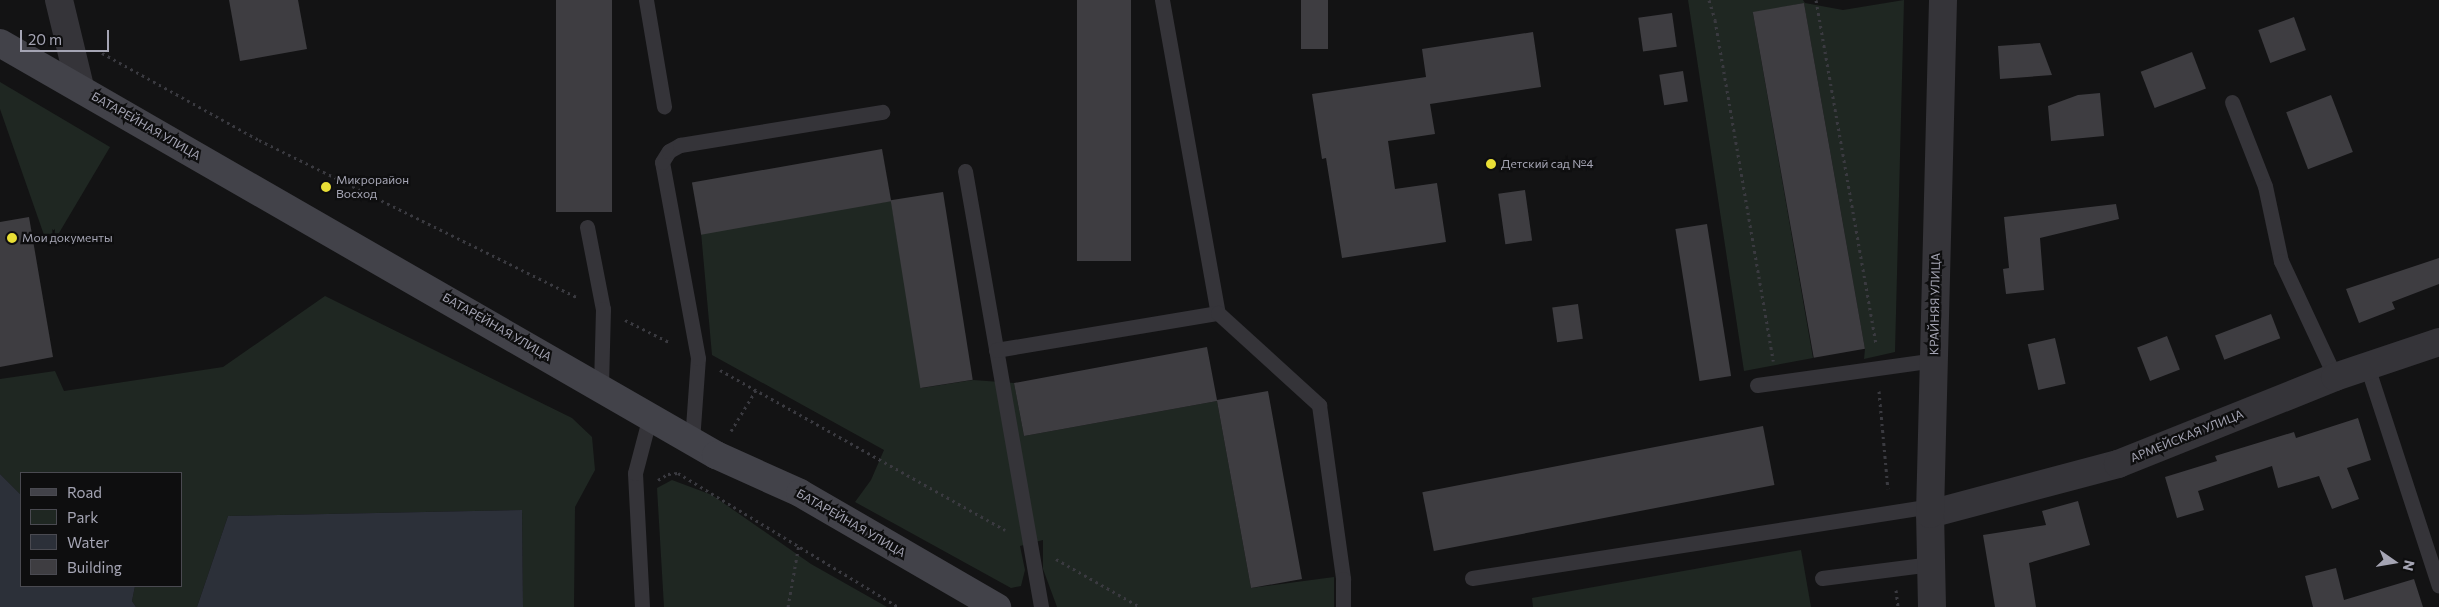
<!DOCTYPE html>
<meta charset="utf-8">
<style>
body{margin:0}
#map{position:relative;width:2439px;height:607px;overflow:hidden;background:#131314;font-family:Commissioner,sans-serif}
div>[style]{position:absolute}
.green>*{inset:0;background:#1f2722}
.water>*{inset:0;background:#2c3039}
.building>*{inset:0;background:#3e3d41;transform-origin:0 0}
.path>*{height:3px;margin-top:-1.5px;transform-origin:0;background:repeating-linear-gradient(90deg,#3a3a40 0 2.5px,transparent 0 6.5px)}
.service>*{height:15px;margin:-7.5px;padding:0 7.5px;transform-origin:7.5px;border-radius:7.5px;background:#353439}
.minor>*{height:28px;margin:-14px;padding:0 14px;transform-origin:14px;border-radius:14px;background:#353439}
.secondary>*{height:28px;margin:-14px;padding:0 14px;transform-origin:14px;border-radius:14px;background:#424249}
.dots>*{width:14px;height:14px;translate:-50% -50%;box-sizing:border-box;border:2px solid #0e0e0f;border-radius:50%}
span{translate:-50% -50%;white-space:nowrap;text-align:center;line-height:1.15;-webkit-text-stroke:4.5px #0e0e0f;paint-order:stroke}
.street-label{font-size:12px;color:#a5a5b4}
.poi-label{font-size:12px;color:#a5a5b4}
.left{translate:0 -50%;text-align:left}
.legend{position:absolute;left:20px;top:472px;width:162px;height:115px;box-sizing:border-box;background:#0e0e0f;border:1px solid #4a4a51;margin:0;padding:6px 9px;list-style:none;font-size:15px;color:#a5a5b4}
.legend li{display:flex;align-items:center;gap:10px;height:25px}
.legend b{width:25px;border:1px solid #4a4a51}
.north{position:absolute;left:2369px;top:537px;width:50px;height:50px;-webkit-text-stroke:4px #0e0e0f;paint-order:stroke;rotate:103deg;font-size:14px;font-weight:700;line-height:20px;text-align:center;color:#a5a5b4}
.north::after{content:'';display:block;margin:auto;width:18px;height:22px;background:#a5a5b4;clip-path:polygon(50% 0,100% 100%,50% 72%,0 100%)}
.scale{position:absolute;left:20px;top:30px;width:89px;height:22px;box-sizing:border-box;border:2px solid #a5a5b4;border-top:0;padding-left:6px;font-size:15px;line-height:18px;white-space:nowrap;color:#a5a5b4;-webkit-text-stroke:4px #0e0e0f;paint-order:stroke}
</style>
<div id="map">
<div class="green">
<i style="clip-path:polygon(1688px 0,1803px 0,1805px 3px,1843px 10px,1904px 0,1895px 352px,1864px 359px,1865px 349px,1804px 3px,1753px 13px,1813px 358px,1744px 371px)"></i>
<i style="clip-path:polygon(0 82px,110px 147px,59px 233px,44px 235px,0 109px)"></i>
<i style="clip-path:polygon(891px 201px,922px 388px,973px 380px,1014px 383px,1024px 436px,1217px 401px,1251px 588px,1334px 577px,1334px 607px,1057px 607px,1043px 569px,1043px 540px,1020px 546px,1025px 570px,1021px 586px,1011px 588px,855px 502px,871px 480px,884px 450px,712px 355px,701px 232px)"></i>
<i style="clip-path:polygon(325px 296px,572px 418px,592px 437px,595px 470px,575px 507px,574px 607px,523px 607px,522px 510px,228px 516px,197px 607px,136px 607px,132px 601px,135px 586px,181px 586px,181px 473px,21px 473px,21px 495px,0 474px,0 379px,55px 371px,64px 391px,223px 367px)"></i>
<i style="clip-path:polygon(672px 480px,712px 495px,811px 564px,887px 607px,664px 607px,657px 488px)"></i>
<i style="clip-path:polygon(1801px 550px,1811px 607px,1533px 607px,1532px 598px)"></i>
</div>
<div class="water">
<i style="clip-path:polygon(0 474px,21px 495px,21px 586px,135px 586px,132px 601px,136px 607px,0 607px)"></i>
<i style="clip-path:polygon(522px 510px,523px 607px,197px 607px,228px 516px)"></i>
</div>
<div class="building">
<i style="clip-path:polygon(229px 0,298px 0,307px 49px,240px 61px)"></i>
<i style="left:556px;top:0;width:56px;height:212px"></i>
<i style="left:1077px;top:0;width:54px;height:261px"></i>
<i style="left:1301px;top:0;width:27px;height:49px"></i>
<i style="left:1804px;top:3px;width:351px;height:52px;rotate:80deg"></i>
<i style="left:1672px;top:13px;width:34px;height:34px;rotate:82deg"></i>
<i style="left:2294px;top:17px;width:35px;height:38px;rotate:70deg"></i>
<i style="clip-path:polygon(1533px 32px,1541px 87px,1430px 104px,1435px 134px,1388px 141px,1395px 189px,1437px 183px,1446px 242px,1342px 258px,1326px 158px,1322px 159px,1312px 94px,1426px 77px,1422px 49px)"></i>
<i style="clip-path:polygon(2040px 43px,2052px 75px,2000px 79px,1998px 46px)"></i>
<i style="left:2192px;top:52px;width:39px;height:55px;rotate:69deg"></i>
<i style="left:1683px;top:71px;width:31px;height:24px;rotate:81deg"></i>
<i style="clip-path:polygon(2100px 93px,2104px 136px,2051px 141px,2048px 106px,2078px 95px)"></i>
<i style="left:2331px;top:95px;width:61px;height:48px;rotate:69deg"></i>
<i style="left:882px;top:149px;width:53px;height:193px;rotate:80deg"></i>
<i style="left:1525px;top:190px;width:51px;height:27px;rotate:82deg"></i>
<i style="left:943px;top:192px;width:190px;height:53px;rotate:81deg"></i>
<i style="clip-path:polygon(2116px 204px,2119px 219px,2040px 238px,2044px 290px,2006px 294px,2003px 269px,2009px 268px,2004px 217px)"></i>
<i style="clip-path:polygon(29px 217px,53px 357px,0 367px,0 222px)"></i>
<i style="left:1707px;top:224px;width:154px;height:32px;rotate:81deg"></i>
<i style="clip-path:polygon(2439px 258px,2439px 284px,2392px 302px,2395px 309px,2359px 323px,2346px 289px)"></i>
<i style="left:1578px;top:304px;width:35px;height:26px;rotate:82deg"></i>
<i style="left:2271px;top:314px;width:26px;height:60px;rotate:69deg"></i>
<i style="left:2167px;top:336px;width:36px;height:32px;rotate:69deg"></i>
<i style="left:2055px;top:338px;width:47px;height:28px;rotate:77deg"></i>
<i style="clip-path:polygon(1207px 347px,1217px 400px,1268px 391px,1302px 579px,1251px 588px,1217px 401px,1024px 436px,1014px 383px)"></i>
<i style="clip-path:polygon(2358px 418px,2371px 460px,2347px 468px,2359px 499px,2332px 509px,2319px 476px,2278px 488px,2272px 466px,2198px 491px,2204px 510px,2177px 518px,2165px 477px,2217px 461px,2215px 456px,2294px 432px,2296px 438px)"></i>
<i style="left:1763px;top:426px;width:60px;height:347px;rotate:79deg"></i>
<i style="clip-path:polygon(2078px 501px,2090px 545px,2029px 563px,2036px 607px,1995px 607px,1983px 535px,2046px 525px,2042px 511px)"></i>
<i style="clip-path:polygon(2336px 568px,2344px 600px,2414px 579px,2423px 607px,2313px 607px,2305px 576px)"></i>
</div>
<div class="path">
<i style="left:1709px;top:0;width:21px;rotate:73deg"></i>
<i style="left:1715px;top:20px;width:346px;rotate:80.3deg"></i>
<i style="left:1816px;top:0;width:350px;rotate:80.1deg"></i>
<i style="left:102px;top:53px;width:179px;rotate:29deg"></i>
<i style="left:259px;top:140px;width:355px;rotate:26.3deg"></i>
<i style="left:625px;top:320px;width:51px;rotate:26.6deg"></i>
<i style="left:720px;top:370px;width:327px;rotate:29.3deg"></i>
<i style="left:1879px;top:391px;width:98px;rotate:84.8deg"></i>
<i style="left:731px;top:431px;width:48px;rotate:-58.6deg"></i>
<i style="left:658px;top:480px;width:12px;rotate:-31deg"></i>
<i style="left:668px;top:474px;width:10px;rotate:-6deg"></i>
<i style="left:678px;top:473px;width:258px;rotate:31.3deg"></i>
<i style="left:1056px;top:559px;width:97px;rotate:29.7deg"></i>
<i style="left:1896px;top:590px;width:17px;rotate:83deg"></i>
<i style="left:788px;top:607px;width:64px;rotate:-80.1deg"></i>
</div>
<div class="service">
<i style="left:646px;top:0;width:108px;rotate:80.4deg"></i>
<i style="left:1162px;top:0;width:318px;rotate:79.9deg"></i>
<i style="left:2232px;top:102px;width:90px;rotate:68.6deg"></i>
<i style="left:2265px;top:186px;width:77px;rotate:78deg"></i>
<i style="left:2281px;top:261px;width:128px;rotate:65deg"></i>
<i style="left:965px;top:171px;width:443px;rotate:80.1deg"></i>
<i style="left:587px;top:227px;width:84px;rotate:79deg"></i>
<i style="left:603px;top:309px;width:78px;rotate:91.5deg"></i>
<i style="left:996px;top:350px;width:225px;rotate:-9.5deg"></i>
<i style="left:1218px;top:313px;width:137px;rotate:42.3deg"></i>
<i style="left:1319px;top:405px;width:176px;rotate:82.1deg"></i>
<i style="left:1343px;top:579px;width:28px;rotate:90deg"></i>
<i style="left:2367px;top:366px;width:231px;rotate:71.9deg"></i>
<i style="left:1757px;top:385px;width:179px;rotate:-8deg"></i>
<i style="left:692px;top:441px;width:83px;rotate:-85.9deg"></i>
<i style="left:698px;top:358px;width:199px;rotate:-100.4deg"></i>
<i style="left:662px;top:162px;width:13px;rotate:-58deg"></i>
<i style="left:669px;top:151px;width:13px;rotate:-29deg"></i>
<i style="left:680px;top:145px;width:205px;rotate:-9.3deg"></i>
<i style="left:1472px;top:578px;width:464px;rotate:-8.9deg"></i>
<i style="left:1822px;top:578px;width:110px;rotate:-7.3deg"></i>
<i style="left:642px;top:607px;width:134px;rotate:-93deg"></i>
<i style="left:635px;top:473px;width:59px;rotate:-75.3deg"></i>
</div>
<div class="minor">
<i style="left:59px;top:0;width:89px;rotate:76.4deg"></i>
<i style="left:1930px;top:514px;width:195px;rotate:-14.9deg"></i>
<i style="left:2118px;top:464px;width:234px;rotate:-21.8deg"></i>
<i style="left:2335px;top:377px;width:110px;rotate:-18.6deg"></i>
<i style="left:1932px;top:607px;width:93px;rotate:-91.2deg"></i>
<i style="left:1930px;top:514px;width:514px;rotate:-88.55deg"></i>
</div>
<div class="secondary">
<i style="left:0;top:43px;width:826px;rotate:29.92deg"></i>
<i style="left:716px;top:455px;width:92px;rotate:24.3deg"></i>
<i style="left:800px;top:493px;width:228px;rotate:30.1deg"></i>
</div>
<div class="dots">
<i style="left:1491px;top:164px;background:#e9df36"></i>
<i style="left:326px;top:187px;background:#e9df36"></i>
<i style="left:12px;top:238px;background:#e9df36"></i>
</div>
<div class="street-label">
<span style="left:146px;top:126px;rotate:30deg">БАТАРЕЙНАЯ УЛИЦА</span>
<span style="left:1935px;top:304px;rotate:-89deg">КРАЙНЯЯ УЛИЦА</span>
<span style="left:497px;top:327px;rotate:30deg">БАТАРЕЙНАЯ УЛИЦА</span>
<span style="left:2187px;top:436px;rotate:-22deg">АРМЕЙСКАЯ УЛИЦА</span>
<span style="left:851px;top:523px;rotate:30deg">БАТАРЕЙНАЯ УЛИЦА</span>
</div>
<div class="poi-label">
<span class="left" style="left:1501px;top:164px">Детский сад №4</span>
<span class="left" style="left:336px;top:187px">Микрорайон<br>Восход</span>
<span class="left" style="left:22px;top:238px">Мои документы</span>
</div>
<ul class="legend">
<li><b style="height:6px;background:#424249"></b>Road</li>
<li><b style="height:14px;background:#1f2722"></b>Park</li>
<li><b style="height:14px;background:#2c3039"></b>Water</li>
<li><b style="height:14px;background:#3e3d41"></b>Building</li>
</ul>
<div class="north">N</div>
<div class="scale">20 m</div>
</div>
